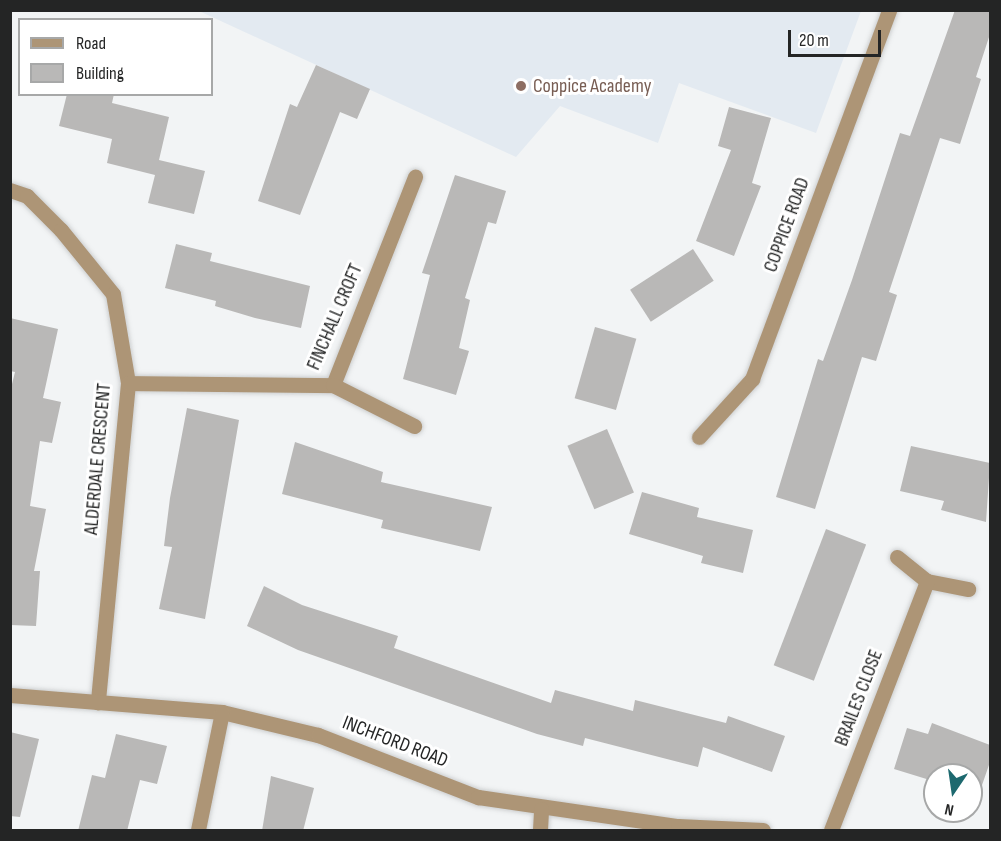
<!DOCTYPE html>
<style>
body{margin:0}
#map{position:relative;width:1001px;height:841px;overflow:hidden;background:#f2f4f5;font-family:"Sofia Sans Condensed",sans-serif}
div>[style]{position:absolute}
.built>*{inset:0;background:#e3eaf1}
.building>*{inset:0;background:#b9b8b7;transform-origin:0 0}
.roads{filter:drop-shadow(0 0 2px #cdcfd0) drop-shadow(0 0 2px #cdcfd0)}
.minor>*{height:15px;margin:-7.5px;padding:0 7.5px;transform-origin:7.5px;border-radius:7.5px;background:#ad9576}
.dots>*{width:16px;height:16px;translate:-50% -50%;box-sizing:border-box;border:3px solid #fff;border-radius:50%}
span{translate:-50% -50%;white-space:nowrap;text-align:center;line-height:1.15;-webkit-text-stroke:6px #fff;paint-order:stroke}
.education-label{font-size:20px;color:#785e54}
.left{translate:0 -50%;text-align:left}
.street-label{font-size:20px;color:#242525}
.frame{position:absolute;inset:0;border:12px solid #242525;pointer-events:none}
.legend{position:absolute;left:18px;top:18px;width:195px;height:78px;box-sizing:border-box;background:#fff;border:2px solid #a7a8a8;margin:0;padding:8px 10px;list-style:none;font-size:18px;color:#242525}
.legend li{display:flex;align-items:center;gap:12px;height:30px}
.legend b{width:30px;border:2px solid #a7a8a8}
.north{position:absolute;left:923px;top:763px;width:60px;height:60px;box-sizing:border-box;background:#fff;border:2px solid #a7a8a8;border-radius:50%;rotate:193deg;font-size:16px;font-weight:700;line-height:24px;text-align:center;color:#242525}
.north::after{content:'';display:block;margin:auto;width:21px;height:27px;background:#1d696f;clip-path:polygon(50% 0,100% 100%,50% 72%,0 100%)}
.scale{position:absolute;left:788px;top:30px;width:93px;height:27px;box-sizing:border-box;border:3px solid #242525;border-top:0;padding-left:8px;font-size:18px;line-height:21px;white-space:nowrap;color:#242525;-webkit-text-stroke:4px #fff;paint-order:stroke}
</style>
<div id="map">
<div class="built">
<i style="clip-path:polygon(199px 11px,861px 11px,816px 133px,679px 83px,658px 143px,560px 106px,516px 157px)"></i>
</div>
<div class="building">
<i style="clip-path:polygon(955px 10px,990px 10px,990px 34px,976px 77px,981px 79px,960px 144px,940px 138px,889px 292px,897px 295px,876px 361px,862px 357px,815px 509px,776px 497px,818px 359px,823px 361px,852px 280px,900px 133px,910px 136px)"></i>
<i style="clip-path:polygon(316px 65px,370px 89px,357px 119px,340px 112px,300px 215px,258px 201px,290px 104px,297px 107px)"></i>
<i style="clip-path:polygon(67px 94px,114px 94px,112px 103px,169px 117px,159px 160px,205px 171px,194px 214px,148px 203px,155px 175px,107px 163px,112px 139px,59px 126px)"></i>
<i style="clip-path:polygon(729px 107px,771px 118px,752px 183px,761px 186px,734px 256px,696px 241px,731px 150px,718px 146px)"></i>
<i style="clip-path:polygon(455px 175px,506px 191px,496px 224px,488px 222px,465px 298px,470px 300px,459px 348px,469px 351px,456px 395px,403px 379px,430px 275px,422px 273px)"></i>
<i style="clip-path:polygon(176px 244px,212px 253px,210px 261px,310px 286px,301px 328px,255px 318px,215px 306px,216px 301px,165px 288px)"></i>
<i style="left:693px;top:249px;width:38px;height:75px;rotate:57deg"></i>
<i style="clip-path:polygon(10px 318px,58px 329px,43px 398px,61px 402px,52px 443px,40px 441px,30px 506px,46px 509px,34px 571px,40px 571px,36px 626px,10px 625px,10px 392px,15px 372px,10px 371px)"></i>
<i style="left:595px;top:327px;width:43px;height:74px;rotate:16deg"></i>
<i style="clip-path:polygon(187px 408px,239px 420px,205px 619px,159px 609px,172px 547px,164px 546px,170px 498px)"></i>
<i style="left:607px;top:429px;width:69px;height:43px;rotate:67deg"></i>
<i style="clip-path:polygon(295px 442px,383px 472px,381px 482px,492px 507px,480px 551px,381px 528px,383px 520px,282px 494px)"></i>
<i style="clip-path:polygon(911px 446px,990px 463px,986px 522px,941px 510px,944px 501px,900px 491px)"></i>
<i style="clip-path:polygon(642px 492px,699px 508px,697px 517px,753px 530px,743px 573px,701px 563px,703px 556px,629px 534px)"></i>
<i style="left:826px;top:529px;width:43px;height:146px;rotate:21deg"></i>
<i style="clip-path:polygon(264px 586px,302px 605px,398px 636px,394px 648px,551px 703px,555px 690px,633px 711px,635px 700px,726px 723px,728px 716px,785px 736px,772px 772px,703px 747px,698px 767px,585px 738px,583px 746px,537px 734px,298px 650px,247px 626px)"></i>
<i style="clip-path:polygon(932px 723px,990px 745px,990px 762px,981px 788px,971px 784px,971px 775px,936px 771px,933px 781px,894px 769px,907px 728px,928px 734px)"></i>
<i style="clip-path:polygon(10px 732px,39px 739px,20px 817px,10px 816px)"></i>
<i style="clip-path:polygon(116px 734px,167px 746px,157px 784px,140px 780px,127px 831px,78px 831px,92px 775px,105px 778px)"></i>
<i style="clip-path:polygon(271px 776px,314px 788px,303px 831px,262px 831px)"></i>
</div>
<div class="roads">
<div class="minor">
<i style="left:10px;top:190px;width:18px;rotate:19deg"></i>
<i style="left:27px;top:196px;width:48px;rotate:45deg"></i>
<i style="left:61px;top:230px;width:82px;rotate:50.9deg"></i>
<i style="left:113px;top:294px;width:90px;rotate:80.4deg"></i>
<i style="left:128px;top:383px;width:321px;rotate:95.4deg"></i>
<i style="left:128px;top:383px;width:205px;rotate:0.6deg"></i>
<i style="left:333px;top:385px;width:224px;rotate:-68.5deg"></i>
<i style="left:333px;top:385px;width:91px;rotate:26.8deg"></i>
<i style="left:699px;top:437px;width:79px;rotate:-47.6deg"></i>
<i style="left:752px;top:379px;width:394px;rotate:-69.6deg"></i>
<i style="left:897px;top:557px;width:38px;rotate:39deg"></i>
<i style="left:927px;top:581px;width:42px;rotate:11deg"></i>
<i style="left:10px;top:695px;width:213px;rotate:4.6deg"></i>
<i style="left:222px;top:712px;width:99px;rotate:13.5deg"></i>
<i style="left:318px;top:735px;width:172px;rotate:21.2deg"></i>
<i style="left:478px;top:797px;width:202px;rotate:8.3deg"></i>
<i style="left:678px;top:826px;width:85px;rotate:2.7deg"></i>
<i style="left:198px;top:830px;width:120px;rotate:-78.5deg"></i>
<i style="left:540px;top:830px;width:21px;rotate:-87deg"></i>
<i style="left:831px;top:830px;width:267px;rotate:-68.9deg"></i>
</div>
</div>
<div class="dots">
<i style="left:521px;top:86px;background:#8d6e63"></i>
</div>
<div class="education-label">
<span class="left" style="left:533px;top:86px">Coppice Academy</span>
</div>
<div class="street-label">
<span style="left:787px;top:225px;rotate:-70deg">COPPICE ROAD</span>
<span style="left:335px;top:317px;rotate:-67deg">FINCHALL CROFT</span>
<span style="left:98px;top:459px;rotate:-85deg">ALDERDALE CRESCENT</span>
<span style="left:859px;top:698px;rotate:-69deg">BRAILES CLOSE</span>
<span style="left:395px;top:742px;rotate:21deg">INCHFORD ROAD</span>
</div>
<div class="frame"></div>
<ul class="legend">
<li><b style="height:8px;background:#ad9576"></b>Road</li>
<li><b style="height:16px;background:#b9b8b7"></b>Building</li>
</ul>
<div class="north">N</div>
<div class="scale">20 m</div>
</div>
